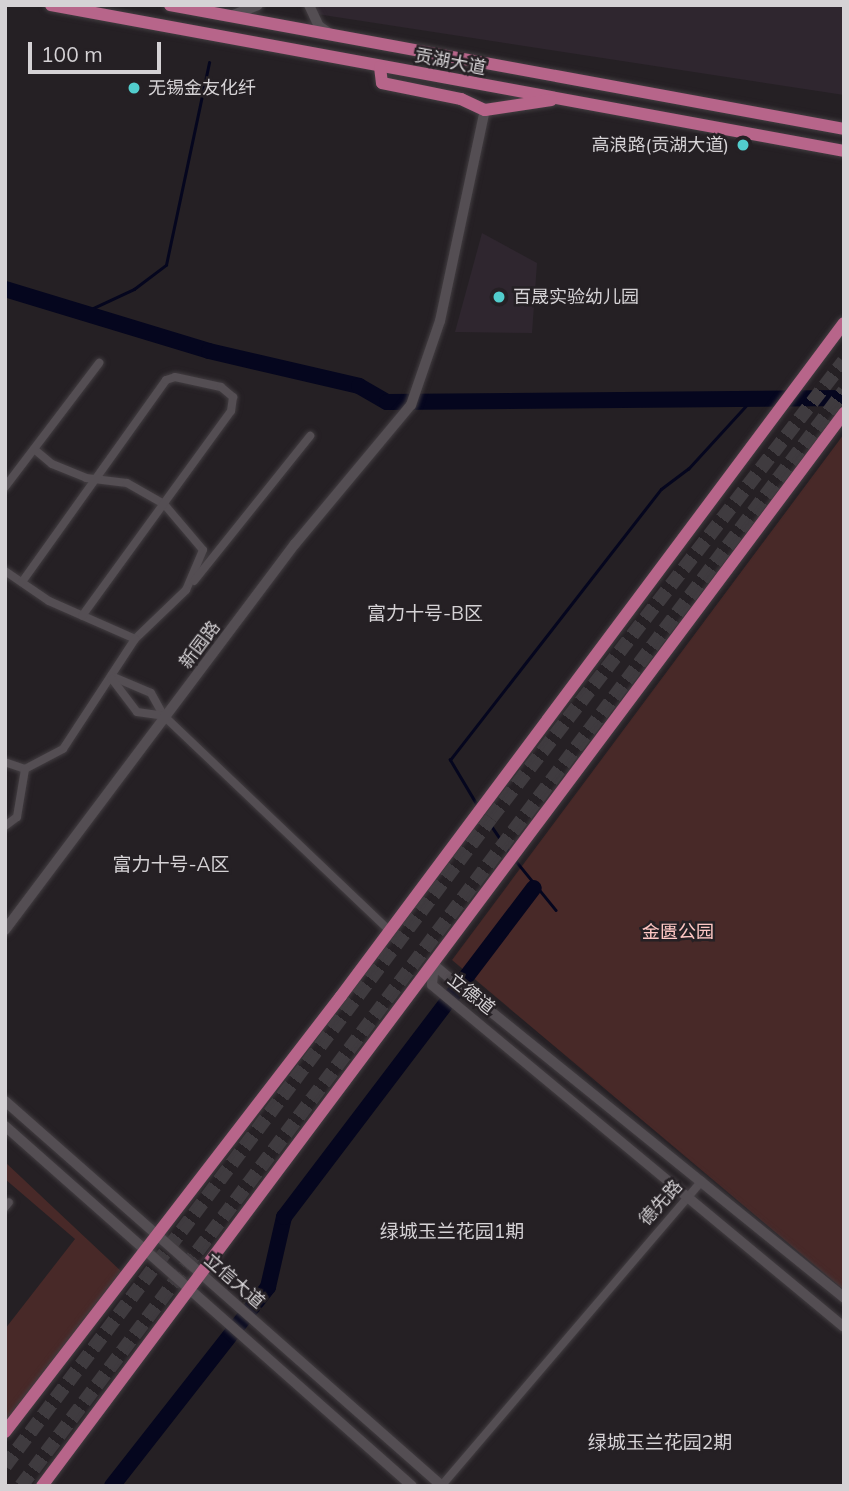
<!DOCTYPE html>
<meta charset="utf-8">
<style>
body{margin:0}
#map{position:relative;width:849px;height:1491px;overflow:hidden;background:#252024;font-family:Mulish,"Noto Sans SC",sans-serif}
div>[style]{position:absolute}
.built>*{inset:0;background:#2f262f}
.green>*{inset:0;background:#482928}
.stream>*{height:2.5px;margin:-1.25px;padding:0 1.25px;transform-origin:1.25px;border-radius:1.25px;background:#05061e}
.river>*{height:16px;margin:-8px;padding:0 8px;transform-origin:8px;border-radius:8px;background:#05061e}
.highway-tunnel>*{height:14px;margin-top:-7px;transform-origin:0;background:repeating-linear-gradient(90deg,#3f3b3f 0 14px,transparent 0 21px)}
.roads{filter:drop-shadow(0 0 2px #423d41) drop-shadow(0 0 2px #423d41)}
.street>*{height:8px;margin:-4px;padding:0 4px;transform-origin:4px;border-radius:4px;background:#544e53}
.secondary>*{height:10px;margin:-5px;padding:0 5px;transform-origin:5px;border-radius:5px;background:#544e53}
.primary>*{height:12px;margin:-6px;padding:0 6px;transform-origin:6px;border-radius:6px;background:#b7658a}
.bridges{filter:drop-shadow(0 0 2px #423d41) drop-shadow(0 0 2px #423d41)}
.secondary-bridge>*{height:10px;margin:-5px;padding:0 5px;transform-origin:5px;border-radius:5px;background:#544e53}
.dots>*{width:19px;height:19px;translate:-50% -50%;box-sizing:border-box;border:4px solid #252024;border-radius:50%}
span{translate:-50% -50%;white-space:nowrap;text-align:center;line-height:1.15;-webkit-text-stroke:5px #252024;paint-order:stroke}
.street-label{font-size:18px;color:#d5d2d5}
.poi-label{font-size:18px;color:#d5d2d5}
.left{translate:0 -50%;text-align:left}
.right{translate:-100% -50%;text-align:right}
.park-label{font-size:18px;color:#fec7c4}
.neighbourhood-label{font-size:19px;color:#d5d2d5}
.frame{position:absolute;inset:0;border:7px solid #d5d2d5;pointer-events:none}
.scale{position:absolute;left:28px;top:42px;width:133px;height:32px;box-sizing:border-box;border:4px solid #d5d2d5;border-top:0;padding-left:9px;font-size:21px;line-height:24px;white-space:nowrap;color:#d5d2d5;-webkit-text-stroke:5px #252024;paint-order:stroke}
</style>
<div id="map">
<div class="built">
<i style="clip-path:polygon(319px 5px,844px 5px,844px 95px,310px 13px)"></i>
<i style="clip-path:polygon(482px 233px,537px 263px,532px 333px,455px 332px)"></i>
</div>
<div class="green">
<i style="clip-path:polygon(844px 434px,844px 1290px,452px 960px)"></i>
<i style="clip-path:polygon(5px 1162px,123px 1273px,5px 1428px,5px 1329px,75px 1239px,5px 1179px)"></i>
</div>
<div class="stream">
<i style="left:85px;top:312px;width:54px;rotate:-25.1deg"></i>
<i style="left:134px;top:289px;width:40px;rotate:-37deg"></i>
<i style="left:166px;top:265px;width:207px;rotate:-78deg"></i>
<i style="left:478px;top:807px;width:55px;rotate:-120.8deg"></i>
<i style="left:450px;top:760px;width:343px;rotate:-52.1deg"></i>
<i style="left:661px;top:489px;width:34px;rotate:-37deg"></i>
<i style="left:688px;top:469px;width:98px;rotate:-47.5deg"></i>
<i style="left:482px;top:812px;width:50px;rotate:55.7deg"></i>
<i style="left:516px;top:861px;width:63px;rotate:50.8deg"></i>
</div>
<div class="river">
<i style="left:5px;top:289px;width:213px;rotate:16.9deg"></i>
<i style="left:209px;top:351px;width:154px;rotate:13.1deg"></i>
<i style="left:359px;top:386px;width:32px;rotate:30deg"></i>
<i style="left:387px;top:402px;width:457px;rotate:-0.5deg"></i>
<i style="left:112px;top:1486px;width:253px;rotate:-51.9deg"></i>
<i style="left:268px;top:1287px;width:72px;rotate:-77.1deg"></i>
<i style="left:284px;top:1217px;width:413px;rotate:-52.8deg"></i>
</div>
<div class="highway-tunnel">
<i style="left:5px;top:1466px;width:810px;rotate:-53.13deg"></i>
<i style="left:491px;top:818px;width:577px;rotate:-52.32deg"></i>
<i style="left:21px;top:1486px;width:1370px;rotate:-53.07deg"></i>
</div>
<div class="roads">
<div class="street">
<i style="left:34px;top:449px;width:23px;rotate:40deg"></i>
<i style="left:52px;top:464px;width:37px;rotate:22deg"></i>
<i style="left:86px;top:478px;width:41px;rotate:7deg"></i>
<i style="left:127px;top:483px;width:43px;rotate:29.6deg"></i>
<i style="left:164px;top:504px;width:60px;rotate:49.7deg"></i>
<i style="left:203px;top:550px;width:43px;rotate:113deg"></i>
<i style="left:186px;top:590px;width:71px;rotate:136.1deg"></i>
<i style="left:5px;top:487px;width:156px;rotate:-52.8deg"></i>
<i style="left:5px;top:571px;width:53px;rotate:34.3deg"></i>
<i style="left:49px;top:601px;width:94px;rotate:23.8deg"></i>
<i style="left:135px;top:639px;width:131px;rotate:123.2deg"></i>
<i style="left:63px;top:749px;width:43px;rotate:152.2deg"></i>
<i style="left:25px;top:769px;width:21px;rotate:-161deg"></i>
<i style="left:194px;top:581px;width:186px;rotate:-51.3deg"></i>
<i style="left:22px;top:582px;width:248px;rotate:-54.5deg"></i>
<i style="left:166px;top:380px;width:9px;rotate:-18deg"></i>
<i style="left:175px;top:377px;width:47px;rotate:12.3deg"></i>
<i style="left:221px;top:387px;width:16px;rotate:40deg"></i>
<i style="left:233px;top:397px;width:14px;rotate:98deg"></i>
<i style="left:231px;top:411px;width:253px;rotate:126deg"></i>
<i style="left:111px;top:676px;width:43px;rotate:23deg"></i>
<i style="left:151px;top:693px;width:26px;rotate:61deg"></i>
<i style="left:164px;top:716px;width:311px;rotate:43.6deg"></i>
<i style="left:112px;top:679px;width:41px;rotate:52.9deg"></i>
<i style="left:137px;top:712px;width:27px;rotate:8deg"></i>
<i style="left:5px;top:826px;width:15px;rotate:-37deg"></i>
<i style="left:17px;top:817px;width:49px;rotate:-80.5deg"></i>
<i style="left:5px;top:1207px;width:6px;rotate:-51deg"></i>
<i style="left:442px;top:1485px;width:400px;rotate:-49.5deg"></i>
</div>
<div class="secondary">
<i style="left:309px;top:5px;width:23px;rotate:65deg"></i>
<i style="left:319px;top:26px;width:12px;rotate:35deg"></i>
<i style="left:231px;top:16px;width:29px;rotate:-22deg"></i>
<i style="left:5px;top:930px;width:483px;rotate:-53.1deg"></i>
<i style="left:295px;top:544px;width:181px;rotate:-50.2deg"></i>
<i style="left:411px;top:405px;width:89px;rotate:-71deg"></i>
<i style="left:440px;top:321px;width:216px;rotate:-78deg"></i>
<i style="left:434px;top:965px;width:20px;rotate:96deg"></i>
<i style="left:432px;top:985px;width:535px;rotate:39.7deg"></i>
<i style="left:434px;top:965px;width:26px;rotate:40deg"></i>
<i style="left:463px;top:989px;width:491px;rotate:39deg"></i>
<i style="left:5px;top:1101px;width:582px;rotate:41.38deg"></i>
<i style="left:5px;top:1126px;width:543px;rotate:41.49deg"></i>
</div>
<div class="primary">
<i style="left:51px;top:5px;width:806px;rotate:10.43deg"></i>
<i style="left:170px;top:5px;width:685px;rotate:10.42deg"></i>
<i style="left:380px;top:67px;width:16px;rotate:83deg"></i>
<i style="left:382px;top:83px;width:81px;rotate:11.4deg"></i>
<i style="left:461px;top:99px;width:26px;rotate:25deg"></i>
<i style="left:485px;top:110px;width:67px;rotate:-8.6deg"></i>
<i style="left:5px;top:1432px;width:550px;rotate:-52.38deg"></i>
<i style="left:341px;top:996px;width:840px;rotate:-53.23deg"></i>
<i style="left:42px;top:1486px;width:1340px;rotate:-53.22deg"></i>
</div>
</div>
<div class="bridges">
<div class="secondary-bridge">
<i style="left:454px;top:982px;width:11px;rotate:38deg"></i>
</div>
</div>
<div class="dots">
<i style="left:134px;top:88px;background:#52cdcd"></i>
<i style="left:743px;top:145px;background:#52cdcd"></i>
<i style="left:499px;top:297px;background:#52cdcd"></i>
</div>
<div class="street-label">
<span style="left:450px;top:62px;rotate:11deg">贡湖大道</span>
<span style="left:200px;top:645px;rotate:-53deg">新园路</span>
<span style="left:471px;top:994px;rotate:39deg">立德道</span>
<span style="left:661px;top:1203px;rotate:-48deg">德先路</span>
<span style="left:234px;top:1281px;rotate:41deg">立信大道</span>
</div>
<div class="poi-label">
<span class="left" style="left:148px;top:88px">无锡金友化纤</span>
<span class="right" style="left:729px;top:145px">高浪路(贡湖大道)</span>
<span class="left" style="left:513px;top:297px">百晟实验幼儿园</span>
</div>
<div class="park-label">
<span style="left:678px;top:932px">金匮公园</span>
</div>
<div class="neighbourhood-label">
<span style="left:425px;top:614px">富力十号-B区</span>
<span style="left:171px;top:865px">富力十号-A区</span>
<span style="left:452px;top:1232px">绿城玉兰花园1期</span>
<span style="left:660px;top:1443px">绿城玉兰花园2期</span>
</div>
<div class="frame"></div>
<div class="scale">100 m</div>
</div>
